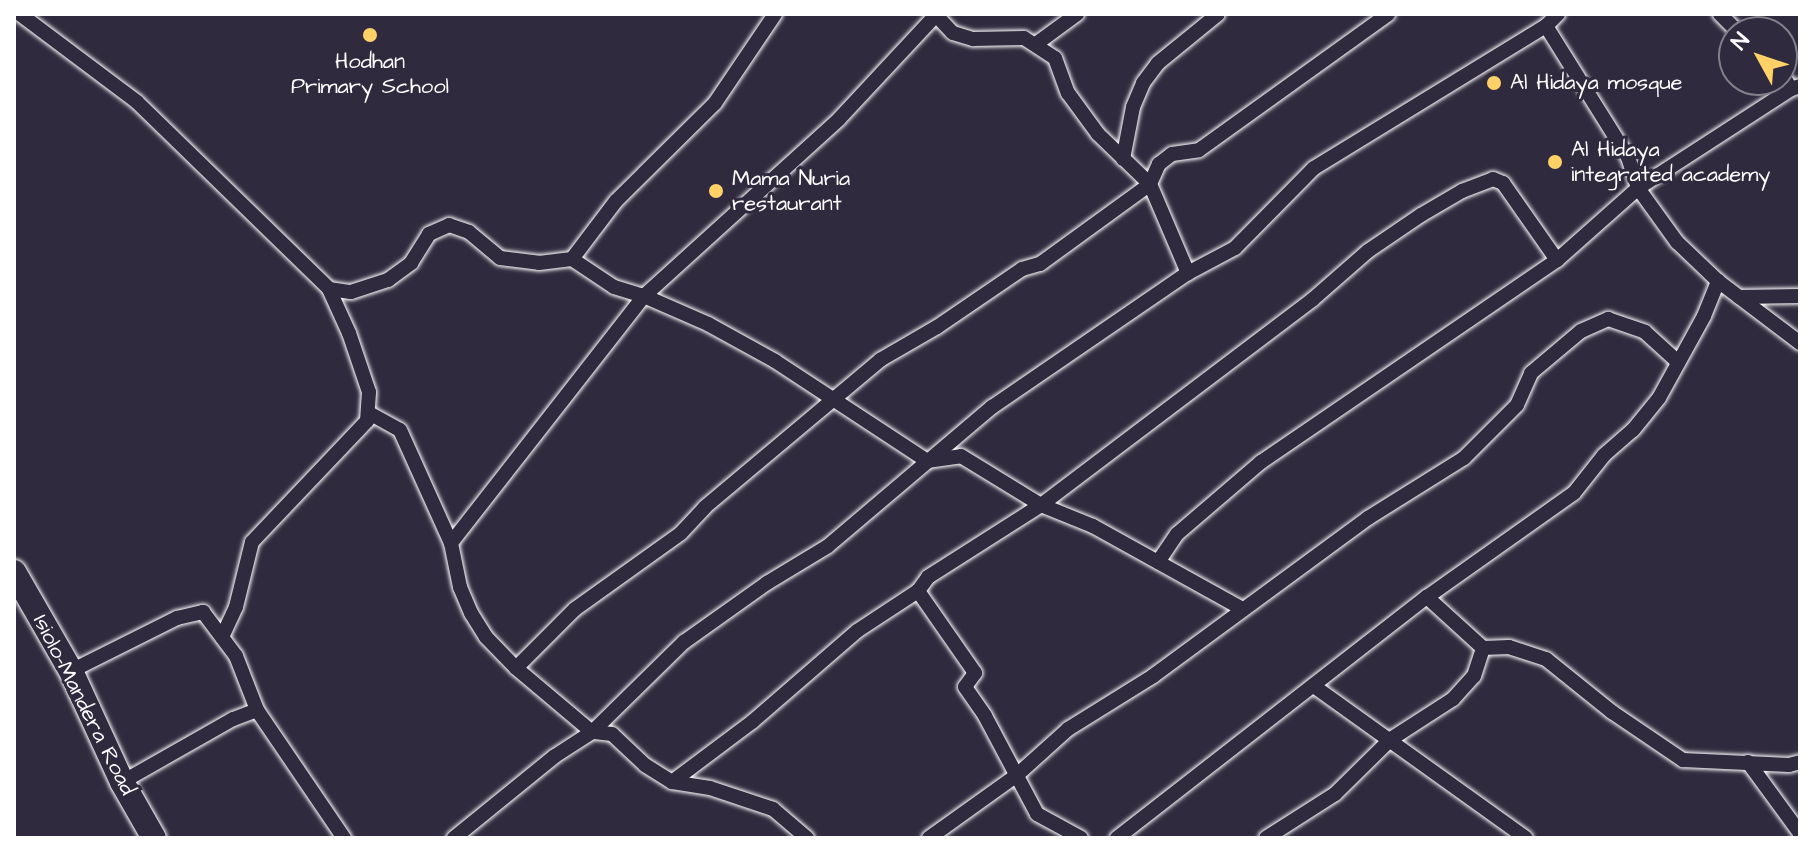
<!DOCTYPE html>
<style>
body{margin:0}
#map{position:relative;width:1814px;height:852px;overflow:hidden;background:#2f2a3d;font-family:"Architects Daughter",sans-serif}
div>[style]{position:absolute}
.roads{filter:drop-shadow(0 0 2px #fff) drop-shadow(0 0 2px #fff)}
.minor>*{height:14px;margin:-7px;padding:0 7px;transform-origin:7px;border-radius:7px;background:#2f2a3d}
.trunk>*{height:24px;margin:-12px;padding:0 12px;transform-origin:12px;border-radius:12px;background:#2f2a3d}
.dots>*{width:22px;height:22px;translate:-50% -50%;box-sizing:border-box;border:4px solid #2f2a3d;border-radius:50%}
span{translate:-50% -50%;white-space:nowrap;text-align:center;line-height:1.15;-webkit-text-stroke:6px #2f2a3d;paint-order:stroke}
.poi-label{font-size:22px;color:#fff}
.left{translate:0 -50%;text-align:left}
.street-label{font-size:22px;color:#fff}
.frame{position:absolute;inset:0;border:16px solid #fff;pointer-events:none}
.north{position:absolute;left:1718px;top:16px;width:80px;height:80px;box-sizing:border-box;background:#2f2a3d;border:2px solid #827f8b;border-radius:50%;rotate:310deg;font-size:22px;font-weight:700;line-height:32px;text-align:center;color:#fff}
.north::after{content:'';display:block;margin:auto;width:28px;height:36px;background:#ffd166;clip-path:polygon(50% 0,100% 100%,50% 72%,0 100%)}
</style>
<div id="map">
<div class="roads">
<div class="minor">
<i style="left:20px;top:14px;width:146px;rotate:36.9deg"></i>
<i style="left:137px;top:102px;width:268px;rotate:44.2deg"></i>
<i style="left:329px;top:289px;width:22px;rotate:8deg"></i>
<i style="left:351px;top:292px;width:39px;rotate:-18deg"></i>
<i style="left:388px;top:280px;width:29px;rotate:-36deg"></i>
<i style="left:411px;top:263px;width:34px;rotate:-58deg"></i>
<i style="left:429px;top:234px;width:22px;rotate:-24deg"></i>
<i style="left:449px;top:225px;width:21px;rotate:19deg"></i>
<i style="left:469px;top:232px;width:40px;rotate:40deg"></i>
<i style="left:500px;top:258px;width:39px;rotate:7deg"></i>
<i style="left:539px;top:263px;width:33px;rotate:-7deg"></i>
<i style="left:572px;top:259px;width:50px;rotate:33.7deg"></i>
<i style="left:614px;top:287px;width:31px;rotate:17deg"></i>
<i style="left:644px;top:296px;width:263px;rotate:-42.2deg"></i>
<i style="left:839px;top:119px;width:142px;rotate:-47deg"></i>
<i style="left:935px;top:14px;width:26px;rotate:47deg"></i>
<i style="left:953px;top:33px;width:21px;rotate:17deg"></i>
<i style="left:973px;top:39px;width:51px;rotate:-1.1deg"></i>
<i style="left:1024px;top:38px;width:37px;rotate:33deg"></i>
<i style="left:1055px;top:58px;width:37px;rotate:70deg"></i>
<i style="left:1068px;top:93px;width:51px;rotate:53.8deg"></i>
<i style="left:1098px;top:134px;width:72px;rotate:43.9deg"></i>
<i style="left:1150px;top:184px;width:97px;rotate:66.9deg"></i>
<i style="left:1720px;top:14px;width:25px;rotate:45deg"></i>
<i style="left:1546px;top:26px;width:155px;rotate:58deg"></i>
<i style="left:1628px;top:157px;width:33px;rotate:72deg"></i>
<i style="left:1638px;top:188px;width:67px;rotate:54.2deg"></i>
<i style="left:1677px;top:242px;width:57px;rotate:43.6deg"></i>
<i style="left:1718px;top:281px;width:103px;rotate:37.1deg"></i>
<i style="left:1036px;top:44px;width:51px;rotate:-36.2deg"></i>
<i style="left:1782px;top:74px;width:17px;rotate:59deg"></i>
<i style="left:1791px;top:89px;width:9px;rotate:-18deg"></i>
<i style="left:1123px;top:159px;width:53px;rotate:-79.1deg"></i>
<i style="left:1133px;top:107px;width:26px;rotate:-67deg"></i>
<i style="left:1143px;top:83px;width:25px;rotate:-53deg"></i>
<i style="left:1158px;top:63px;width:77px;rotate:-39.2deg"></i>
<i style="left:572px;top:259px;width:73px;rotate:-52.8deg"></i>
<i style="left:616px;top:201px;width:139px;rotate:-44.7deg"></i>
<i style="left:715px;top:103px;width:107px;rotate:-56deg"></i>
<i style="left:1739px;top:297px;width:61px;rotate:-0.9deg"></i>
<i style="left:369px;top:413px;width:35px;rotate:29deg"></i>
<i style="left:400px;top:430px;width:124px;rotate:65.7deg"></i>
<i style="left:1158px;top:562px;width:34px;rotate:-56deg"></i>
<i style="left:1177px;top:534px;width:111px;rotate:-40.6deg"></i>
<i style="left:1261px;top:462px;width:358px;rotate:-34.3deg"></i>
<i style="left:1557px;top:260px;width:108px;rotate:-41.6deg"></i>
<i style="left:1638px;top:188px;width:182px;rotate:-32.9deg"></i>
<i style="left:918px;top:591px;width:100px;rotate:55.2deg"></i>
<i style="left:975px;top:673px;width:17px;rotate:126deg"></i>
<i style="left:965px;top:687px;width:35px;rotate:55deg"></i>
<i style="left:985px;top:716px;width:111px;rotate:62deg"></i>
<i style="left:1037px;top:814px;width:50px;rotate:28.6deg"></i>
<i style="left:222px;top:637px;width:33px;rotate:-65deg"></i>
<i style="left:236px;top:607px;width:67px;rotate:-76.2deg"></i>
<i style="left:252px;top:542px;width:167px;rotate:-46.5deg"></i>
<i style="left:367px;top:421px;width:29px;rotate:-86deg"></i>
<i style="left:369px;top:392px;width:62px;rotate:-108.7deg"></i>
<i style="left:349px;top:333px;width:48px;rotate:-114.4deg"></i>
<i style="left:1483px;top:648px;width:26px;rotate:-2deg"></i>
<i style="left:1509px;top:647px;width:39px;rotate:18deg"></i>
<i style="left:1546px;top:659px;width:85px;rotate:38.8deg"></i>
<i style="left:1612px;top:712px;width:86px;rotate:34.1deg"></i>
<i style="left:1683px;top:760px;width:106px;rotate:2.7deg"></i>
<i style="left:1789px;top:765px;width:11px;rotate:-15deg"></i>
<i style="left:516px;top:668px;width:43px;rotate:-134.1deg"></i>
<i style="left:486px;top:637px;width:28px;rotate:-122deg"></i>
<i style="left:471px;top:613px;width:28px;rotate:-113deg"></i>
<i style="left:460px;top:587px;width:45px;rotate:-101.6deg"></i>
<i style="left:451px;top:543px;width:313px;rotate:-52deg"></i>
<i style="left:644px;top:296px;width:70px;rotate:23.6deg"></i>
<i style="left:708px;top:324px;width:77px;rotate:28.9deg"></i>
<i style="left:775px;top:361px;width:182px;rotate:33.3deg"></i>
<i style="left:927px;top:461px;width:34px;rotate:-8deg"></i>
<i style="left:961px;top:456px;width:94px;rotate:31.5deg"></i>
<i style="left:1041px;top:505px;width:56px;rotate:22deg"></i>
<i style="left:1093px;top:526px;width:171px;rotate:29deg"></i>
<i style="left:71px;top:671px;width:119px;rotate:-26.6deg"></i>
<i style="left:177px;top:618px;width:27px;rotate:-13deg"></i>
<i style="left:203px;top:612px;width:55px;rotate:53.1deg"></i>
<i style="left:236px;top:656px;width:58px;rotate:68.7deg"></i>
<i style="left:257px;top:710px;width:26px;rotate:159deg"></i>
<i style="left:233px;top:719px;width:128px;rotate:150.4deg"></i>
<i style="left:1315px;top:687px;width:259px;rotate:35.6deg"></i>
<i style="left:257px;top:710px;width:155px;rotate:55.8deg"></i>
<i style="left:1748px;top:762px;width:88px;rotate:53.8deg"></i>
<i style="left:672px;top:782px;width:100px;rotate:-36.9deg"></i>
<i style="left:752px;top:722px;width:139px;rotate:-40.9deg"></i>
<i style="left:857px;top:631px;width:73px;rotate:-33.3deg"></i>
<i style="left:918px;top:591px;width:17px;rotate:-54deg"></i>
<i style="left:928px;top:577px;width:134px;rotate:-32.5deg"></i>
<i style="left:1041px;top:505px;width:340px;rotate:-37.1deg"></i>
<i style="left:1312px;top:300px;width:74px;rotate:-41.2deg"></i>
<i style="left:1368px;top:251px;width:64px;rotate:-34.2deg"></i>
<i style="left:1421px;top:215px;width:48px;rotate:-30.3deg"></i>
<i style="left:1462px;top:191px;width:33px;rotate:-21deg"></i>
<i style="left:1493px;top:179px;width:11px;rotate:22deg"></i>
<i style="left:1503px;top:183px;width:94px;rotate:55deg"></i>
<i style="left:454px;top:838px;width:130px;rotate:-39.1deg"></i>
<i style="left:555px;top:756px;width:44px;rotate:-33deg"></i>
<i style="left:592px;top:732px;width:129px;rotate:-44.4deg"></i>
<i style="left:684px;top:642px;width:102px;rotate:-35.4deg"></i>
<i style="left:767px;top:583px;width:71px;rotate:-31.2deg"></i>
<i style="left:828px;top:546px;width:215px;rotate:-40.3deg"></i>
<i style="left:992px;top:407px;width:237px;rotate:-34.4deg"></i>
<i style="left:1188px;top:273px;width:53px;rotate:-28deg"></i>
<i style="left:1235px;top:248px;width:112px;rotate:-45.4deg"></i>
<i style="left:1314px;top:168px;width:272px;rotate:-31.5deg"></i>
<i style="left:1546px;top:26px;width:17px;rotate:-45deg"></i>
<i style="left:807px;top:838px;width:45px;rotate:-139.5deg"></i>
<i style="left:773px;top:809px;width:66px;rotate:-161.6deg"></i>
<i style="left:710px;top:788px;width:38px;rotate:-171deg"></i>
<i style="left:672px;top:782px;width:32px;rotate:-148deg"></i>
<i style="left:645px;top:765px;width:45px;rotate:-136.8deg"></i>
<i style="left:612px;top:734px;width:20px;rotate:-174deg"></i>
<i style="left:592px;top:732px;width:99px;rotate:-139.9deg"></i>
<i style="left:516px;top:668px;width:83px;rotate:-45deg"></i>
<i style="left:575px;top:609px;width:130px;rotate:-35.6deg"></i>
<i style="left:681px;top:533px;width:35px;rotate:-47deg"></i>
<i style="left:705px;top:507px;width:229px;rotate:-40deg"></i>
<i style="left:880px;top:360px;width:66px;rotate:-30.1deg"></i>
<i style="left:937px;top:327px;width:103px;rotate:-34.3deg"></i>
<i style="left:1022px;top:269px;width:19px;rotate:-16deg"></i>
<i style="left:1040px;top:264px;width:136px;rotate:-36deg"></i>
<i style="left:1150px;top:184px;width:22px;rotate:-66deg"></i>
<i style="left:1159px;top:164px;width:16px;rotate:-38deg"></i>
<i style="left:1172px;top:154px;width:27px;rotate:-8deg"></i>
<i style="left:1199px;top:150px;width:233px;rotate:-35.7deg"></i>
<i style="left:929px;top:838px;width:108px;rotate:-35.6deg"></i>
<i style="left:1017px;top:775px;width:69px;rotate:-42deg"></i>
<i style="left:1068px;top:729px;width:100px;rotate:-31.9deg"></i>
<i style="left:1153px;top:676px;width:267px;rotate:-36.3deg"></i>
<i style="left:1368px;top:518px;width:113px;rotate:-32deg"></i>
<i style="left:1464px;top:458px;width:75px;rotate:-45deg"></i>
<i style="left:1517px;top:405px;width:35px;rotate:-66deg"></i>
<i style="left:1531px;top:373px;width:65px;rotate:-40deg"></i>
<i style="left:1581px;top:331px;width:30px;rotate:-24deg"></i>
<i style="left:1608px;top:319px;width:39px;rotate:19deg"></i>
<i style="left:1645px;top:332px;width:45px;rotate:42.3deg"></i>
<i style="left:1117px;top:838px;width:393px;rotate:-37.9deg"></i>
<i style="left:1427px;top:597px;width:180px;rotate:-35.3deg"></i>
<i style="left:1574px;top:493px;width:48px;rotate:-51.7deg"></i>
<i style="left:1604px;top:455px;width:38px;rotate:-41deg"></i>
<i style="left:1633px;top:430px;width:41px;rotate:-50.9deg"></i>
<i style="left:1659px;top:398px;width:94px;rotate:-61.2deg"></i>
<i style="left:1704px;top:316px;width:38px;rotate:-68deg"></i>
<i style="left:1266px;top:838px;width:82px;rotate:-32.5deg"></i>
<i style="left:1335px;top:794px;width:78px;rotate:-44.5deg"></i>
<i style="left:1391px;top:739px;width:74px;rotate:-32.8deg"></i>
<i style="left:1453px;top:699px;width:31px;rotate:-48deg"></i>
<i style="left:1474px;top:676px;width:29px;rotate:-72deg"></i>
<i style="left:1483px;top:648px;width:76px;rotate:-137.7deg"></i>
</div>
<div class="trunk">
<i style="left:14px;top:572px;width:114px;rotate:60.1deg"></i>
<i style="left:71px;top:671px;width:122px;rotate:65.3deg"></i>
<i style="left:122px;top:782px;width:64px;rotate:60.3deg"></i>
</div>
</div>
<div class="dots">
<i style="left:370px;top:35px;background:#ffd166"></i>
<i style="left:1494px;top:83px;background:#ffd166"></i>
<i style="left:1555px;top:162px;background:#ffd166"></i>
<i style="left:716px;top:191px;background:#ffd166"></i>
</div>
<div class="poi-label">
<span style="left:370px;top:74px">Hodhan<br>Primary School</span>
<span class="left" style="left:1510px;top:83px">Al Hidaya mosque</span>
<span class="left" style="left:1571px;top:162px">Al Hidaya<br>integrated academy</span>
<span class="left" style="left:732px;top:191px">Mama Nuria<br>restaurant</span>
</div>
<div class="street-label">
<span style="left:84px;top:705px;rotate:63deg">Isiolo-Mandera Road</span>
</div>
<div class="frame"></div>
<div class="north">N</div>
</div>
